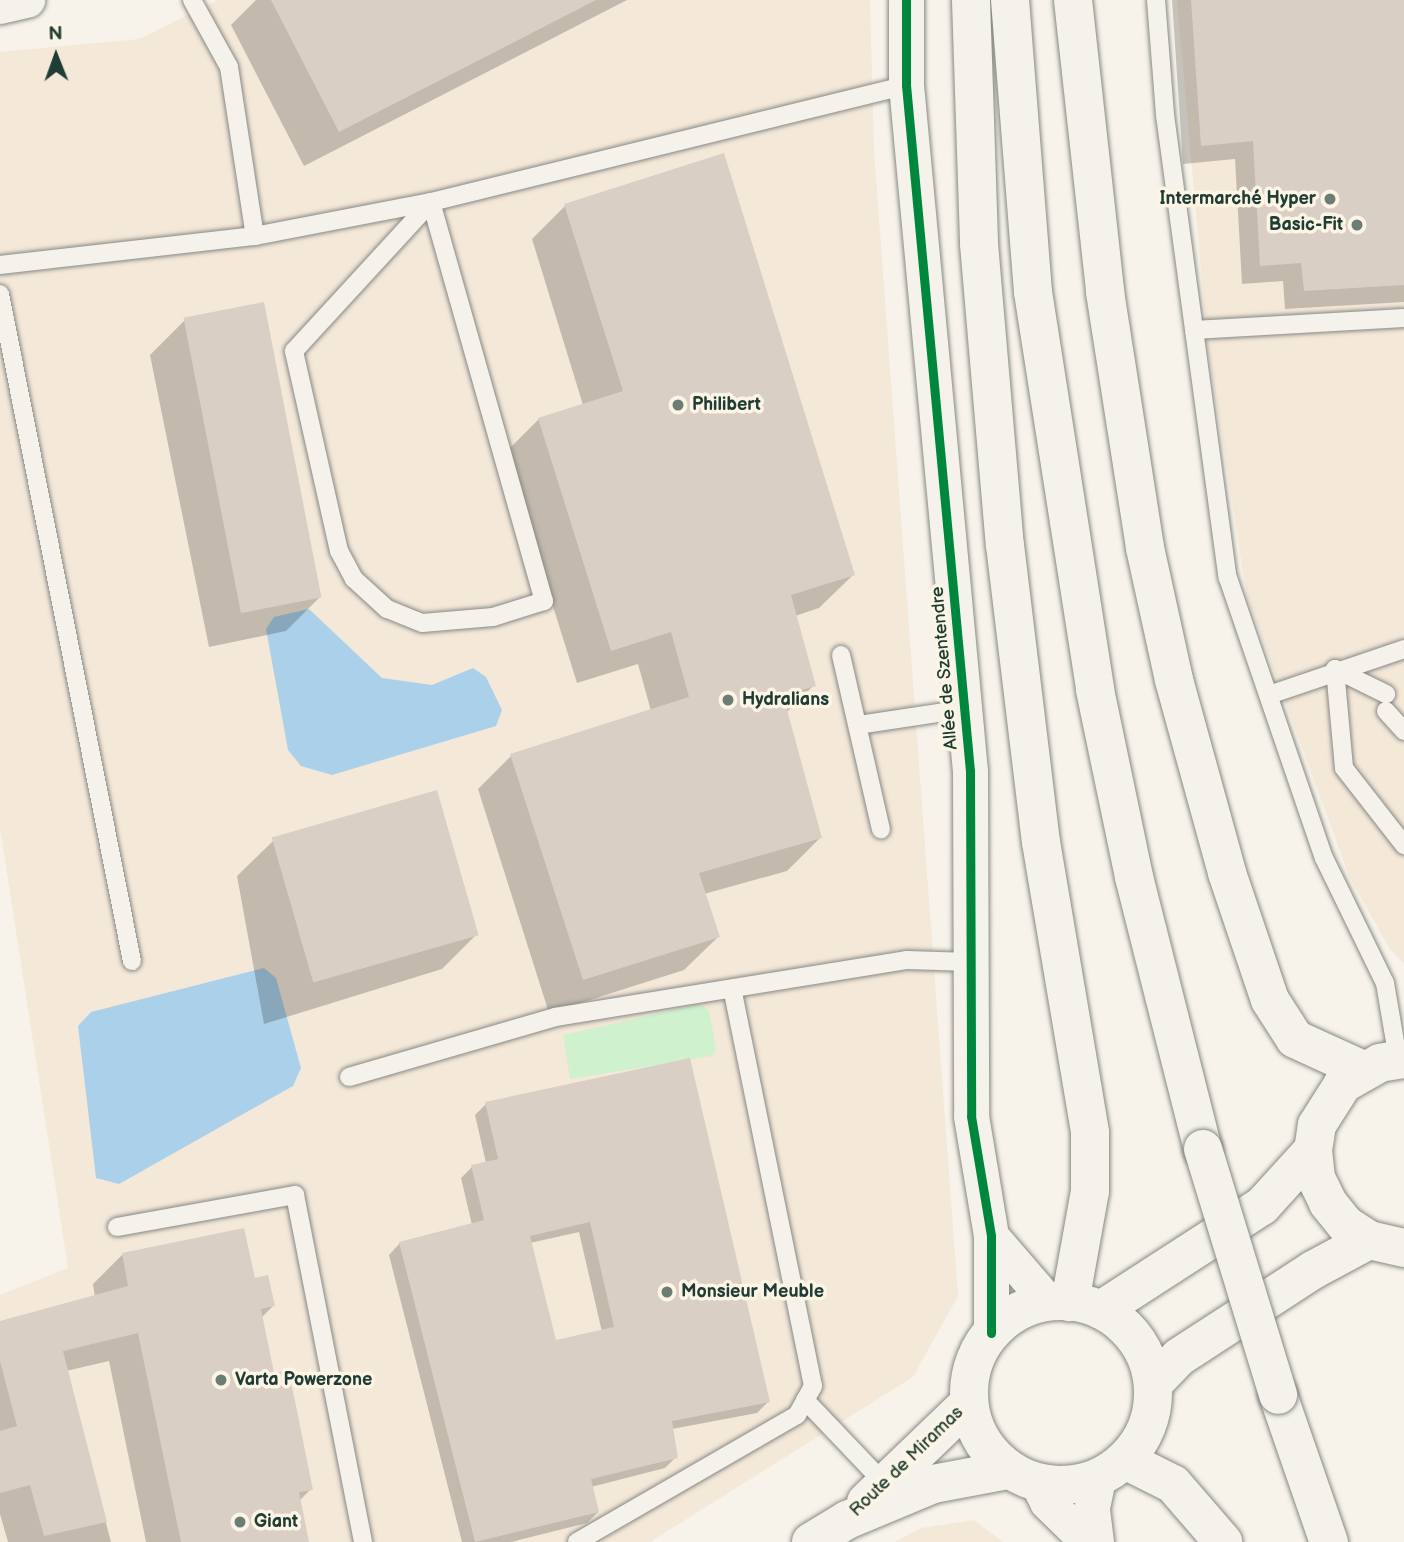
<!DOCTYPE html>
<meta charset="utf-8">
<style>
body{margin:0}
#map{position:relative;width:1404px;height:1542px;overflow:hidden;background:#f7f3ea;font-family:"Balsamiq Sans",sans-serif}
div>[style]{position:absolute}
.built>*{inset:0;background:#f4e8d9}
.green>*{inset:0;background:#cff1ce}
.water>*{inset:0;background:#abd1ea}
.shadow>*{inset:0;background:#0003}
.building>*{inset:0;background:#dacfc5;transform-origin:0 0}
.roads{filter:drop-shadow(0 0 2px #868984) drop-shadow(0 0 2px #868984)}
.service>*{height:18px;margin:-9px;padding:0 9px;transform-origin:9px;border-radius:9px;background:#f5f2ec}
.minor>*{height:35px;margin:-17.5px;padding:0 17.5px;transform-origin:17.5px;border-radius:17.5px;background:#f5f2ec}
.primary>*{height:38px;margin:-19px;padding:0 19px;transform-origin:19px;border-radius:19px;background:#f5f2ec}
.primary>.ring{margin:-19px;padding:0;box-sizing:content-box;background:none;border:38px solid #f5f2ec;border-radius:50%}
.bridges{filter:drop-shadow(0 0 2px #868984) drop-shadow(0 0 2px #868984)}
.primary-bridge>*{height:38px;margin:-19px;padding:0 19px;transform-origin:19px;border-radius:19px;background:#f5f2ec}
.cycleway>*{height:9px;margin:-4.5px;padding:0 4.5px;transform-origin:4.5px;border-radius:4.5px;background:#00873e}
.dots>*{width:19px;height:19px;translate:-50% -50%;box-sizing:border-box;border:4px solid #fcf5e5;border-radius:50%}
span{translate:-50% -50%;white-space:nowrap;text-align:center;line-height:1.15;-webkit-text-stroke:7px #fcf5e5;paint-order:stroke}
.poi-label{font-size:18px;color:#1f3d34;font-weight:700}
.right{translate:-100% -50%;text-align:right}
.left{translate:0 -50%;text-align:left}
.street-label{font-size:18px;color:#1f3d34}
.north{position:absolute;left:21px;top:21px;width:70px;height:70px;-webkit-text-stroke:5px #fcf5e5;paint-order:stroke;rotate:359deg;font-size:19px;font-weight:700;line-height:28px;text-align:center;color:#1f3d34}
.north::after{content:'';display:block;margin:auto;width:24px;height:32px;background:#1f3d34;clip-path:polygon(50% 0,100% 100%,50% 72%,0 100%)}
</style>
<div id="map">
<div class="built">
<i style="clip-path:polygon(218px 0,870px 0,874px 150px,958px 1296px,913px 1377px,650px 1542px,0 1542px,0 1295px,68px 1268px,0 828px,0 52px,139px 39px)"></i>
<i style="clip-path:polygon(1177px 0,1404px 0,1404px 964px,1389px 948px,1349px 876px,1247px 597px,1208px 349px)"></i>
<i style="clip-path:polygon(974px 1520px,1003px 1542px,895px 1542px,921px 1528px)"></i>
</div>
<div class="green">
<i style="clip-path:polygon(700px 1004px,709px 1010px,716px 1049px,712px 1056px,570px 1079px,563px 1035px)"></i>
</div>
<div class="water">
<i style="clip-path:polygon(309px 609px,382px 678px,432px 685px,473px 668px,486px 677px,502px 710px,496px 726px,332px 775px,301px 766px,288px 750px,266px 629px,274px 617px)"></i>
<i style="clip-path:polygon(264px 968px,276px 978px,301px 1068px,293px 1086px,119px 1184px,96px 1178px,78px 1026px,91px 1012px)"></i>
</div>
<div class="shadow">
<i style="clip-path:polygon(256px 0,627px 0,304px 166px,231px 25px)"></i>
<i style="clip-path:polygon(1172px 0,1404px 0,1404px 302px,1285px 309px,1283px 281px,1242px 284px,1235px 159px,1183px 164px)"></i>
<i style="clip-path:polygon(565px 206px,853px 575px,819px 608px,795px 616px,814px 685px,786px 713px,820px 838px,787px 871px,704px 894px,718px 937px,684px 970px,549px 1013px,478px 789px,511px 756px,651px 711px,638px 664px,577px 683px,505px 453px,539px 419px,583px 405px,532px 239px)"></i>
<i style="clip-path:polygon(185px 320px,321px 596px,286px 631px,209px 647px,150px 355px)"></i>
<i style="clip-path:polygon(273px 841px,477px 934px,442px 969px,264px 1024px,237px 876px)"></i>
<i style="clip-path:polygon(evenodd,486px 1104px,768px 1402px,757px 1413px,672px 1429px,676px 1457px,665px 1468px,591px 1487px,598px 1512px,587px 1523px,511px 1542px,462px 1542px,389px 1255px,400px 1243px,472px 1225px,461px 1178px,472px 1167px,486px 1163px,475px 1115px,486px 1104px,579px 1232px,602px 1332px,555px 1342px,530px 1243px,579px 1232px)"></i>
<i style="clip-path:polygon(122px 1255px,253px 1280px,273px 1306px,261px 1318px,272px 1375px,311px 1489px,299px 1501px,307px 1542px,146px 1542px,109px 1361px,66px 1371px,111px 1542px,8px 1542px,0 1514px,0 1322px,95px 1297px,93px 1284px)"></i>
</div>
<div class="building">
<i style="clip-path:polygon(271px 0,596px 0,339px 132px)"></i>
<i style="clip-path:polygon(1191px 0,1404px 0,1404px 285px,1304px 291px,1301px 263px,1260px 266px,1253px 141px,1201px 146px)"></i>
<i style="clip-path:polygon(724px 153px,855px 575px,791px 595px,816px 686px,783px 695px,822px 838px,699px 873px,720px 937px,583px 980px,510px 754px,689px 697px,671px 632px,611px 651px,538px 418px,623px 391px,564px 204px)"></i>
<i style="left:264px;top:302px;width:301px;height:82px;rotate:79deg"></i>
<i style="left:437px;top:790px;width:151px;height:172px;rotate:74deg"></i>
<i style="clip-path:polygon(evenodd,690px 1058px,770px 1402px,672px 1421px,678px 1458px,591px 1479px,599px 1512px,475px 1542px,399px 1242px,484px 1220px,471px 1165px,498px 1159px,485px 1102px,690px 1058px,590px 1222px,614px 1327px,556px 1340px,530px 1236px,590px 1222px)"></i>
<i style="clip-path:polygon(244px 1228px,255px 1278px,268px 1275px,275px 1306px,261px 1309px,274px 1373px,288px 1370px,295px 1401px,313px 1490px,299px 1492px,309px 1542px,181px 1542px,138px 1333px,63px 1351px,107px 1522px,44px 1536px,30px 1485px,0 1493px,0 1431px,17px 1426px,0 1361px,0 1321px,128px 1286px,122px 1253px)"></i>
</div>
<div class="roads">
<div class="service">
<i style="left:192px;top:0;width:77px;rotate:61.1deg"></i>
<i style="left:229px;top:67px;width:171px;rotate:81.3deg"></i>
<i style="left:255px;top:236px;width:179px;rotate:-10.9deg"></i>
<i style="left:431px;top:202px;width:489px;rotate:-13.8deg"></i>
<i style="left:1156px;top:0;width:115px;rotate:85.5deg"></i>
<i style="left:1165px;top:115px;width:467px;rotate:82.3deg"></i>
<i style="left:1228px;top:578px;width:296px;rotate:71.1deg"></i>
<i style="left:1324px;top:858px;width:139px;rotate:64deg"></i>
<i style="left:1385px;top:983px;width:77px;rotate:80.3deg"></i>
<i style="left:431px;top:202px;width:415px;rotate:74.2deg"></i>
<i style="left:544px;top:601px;width:53px;rotate:162.6deg"></i>
<i style="left:493px;top:617px;width:71px;rotate:175.2deg"></i>
<i style="left:422px;top:623px;width:38px;rotate:-158deg"></i>
<i style="left:387px;top:609px;width:45px;rotate:-137.7deg"></i>
<i style="left:354px;top:579px;width:32px;rotate:-118deg"></i>
<i style="left:339px;top:551px;width:205px;rotate:-102.7deg"></i>
<i style="left:294px;top:351px;width:202px;rotate:-47.4deg"></i>
<i style="left:0;top:265px;width:257px;rotate:-6.5deg"></i>
<i style="left:0;top:294px;width:680px;rotate:78.81deg"></i>
<i style="left:1194px;top:330px;width:210px;rotate:-3.3deg"></i>
<i style="left:841px;top:655px;width:179px;rotate:77.1deg"></i>
<i style="left:1335px;top:669px;width:99px;rotate:84.8deg"></i>
<i style="left:1344px;top:768px;width:98px;rotate:52.1deg"></i>
<i style="left:1335px;top:669px;width:57px;rotate:26.1deg"></i>
<i style="left:1269px;top:695px;width:143px;rotate:-18.8deg"></i>
<i style="left:1386px;top:711px;width:27px;rotate:48deg"></i>
<i style="left:858px;top:725px;width:108px;rotate:-8.5deg"></i>
<i style="left:349px;top:1077px;width:215px;rotate:-16.2deg"></i>
<i style="left:555px;top:1017px;width:357px;rotate:-9.2deg"></i>
<i style="left:907px;top:960px;width:63px;rotate:1.8deg"></i>
<i style="left:117px;top:1227px;width:181px;rotate:-10.2deg"></i>
<i style="left:295px;top:1195px;width:354px;rotate:78.9deg"></i>
<i style="left:805px;top:1400px;width:116px;rotate:46.4deg"></i>
<i style="left:577px;top:1542px;width:254px;rotate:-30deg"></i>
<i style="left:797px;top:1415px;width:33px;rotate:-61deg"></i>
<i style="left:813px;top:1386px;width:405px;rotate:-101.5deg"></i>
</div>
<div class="minor">
<i style="left:906px;top:0;width:85px;rotate:90deg"></i>
<i style="left:906px;top:85px;width:689px;rotate:84.67deg"></i>
<i style="left:970px;top:771px;width:345px;rotate:89.8deg"></i>
<i style="left:971px;top:1116px;width:122px;rotate:80.5deg"></i>
<i style="left:991px;top:1236px;width:97px;rotate:90deg"></i>
<i style="left:0;top:6px;width:28px;rotate:-13deg"></i>
<i style="left:991px;top:1236px;width:87px;rotate:49.2deg"></i>
<i style="left:1037px;top:1482px;width:22px;rotate:63deg"></i>
<i style="left:1047px;top:1502px;width:57px;rotate:44.3deg"></i>
<i style="left:1096px;top:1542px;width:35px;rotate:-97deg"></i>
<i style="left:1092px;top:1507px;width:30px;rotate:-78deg"></i>
</div>
<div class="primary">
<i style="left:971px;top:0;width:244px;rotate:88.1deg"></i>
<i style="left:979px;top:244px;width:302px;rotate:85.1deg"></i>
<i style="left:1005px;top:545px;width:299px;rotate:83.1deg"></i>
<i style="left:1041px;top:842px;width:295px;rotate:80.4deg"></i>
<i style="left:1090px;top:1133px;width:58px;rotate:90deg"></i>
<i style="left:1090px;top:1191px;width:113px;rotate:100.2deg"></i>
<i style="left:1010px;top:0;width:293px;rotate:85.5deg"></i>
<i style="left:1033px;top:292px;width:403px;rotate:81.1deg"></i>
<i style="left:1095px;top:690px;width:191px;rotate:78.2deg"></i>
<i style="left:1134px;top:877px;width:281px;rotate:75.8deg"></i>
<i style="left:1073px;top:0;width:294px;rotate:83.7deg"></i>
<i style="left:1105px;top:292px;width:259px;rotate:81.1deg"></i>
<i style="left:1145px;top:548px;width:135px;rotate:77.6deg"></i>
<i style="left:1174px;top:680px;width:200px;rotate:74.6deg"></i>
<i style="left:1227px;top:873px;width:134px;rotate:71.3deg"></i>
<i style="left:1270px;top:1000px;width:46px;rotate:57.3deg"></i>
<i style="left:1295px;top:1039px;width:75px;rotate:24.5deg"></i>
<i style="left:1404px;top:1059px;width:24px;rotate:171deg"></i>
<i style="left:1380px;top:1063px;width:43px;rotate:150.4deg"></i>
<i style="left:1343px;top:1084px;width:49px;rotate:122.4deg"></i>
<i style="left:1317px;top:1125px;width:25px;rotate:99deg"></i>
<i style="left:1313px;top:1150px;width:28px;rotate:84deg"></i>
<i style="left:1316px;top:1178px;width:28px;rotate:64deg"></i>
<i style="left:1328px;top:1203px;width:28px;rotate:51deg"></i>
<i style="left:1346px;top:1225px;width:27px;rotate:33deg"></i>
<i style="left:1369px;top:1240px;width:36px;rotate:13deg"></i>
<i class="ring" style="left:969px;top:1301px;width:146px;height:146px"></i>
<i style="left:1101px;top:1310px;width:192px;rotate:-32.9deg"></i>
<i style="left:1262px;top:1206px;width:76px;rotate:-47.7deg"></i>
<i style="left:1153px;top:1384px;width:37px;rotate:-46deg"></i>
<i style="left:1179px;top:1357px;width:160px;rotate:-33deg"></i>
<i style="left:1313px;top:1270px;width:64px;rotate:-28.2deg"></i>
<i style="left:1278px;top:1395px;width:156px;rotate:70.9deg"></i>
<i style="left:1125px;top:1460px;width:54px;rotate:26.6deg"></i>
<i style="left:1173px;top:1484px;width:77px;rotate:49.2deg"></i>
<i style="left:866px;top:1502px;width:143px;rotate:-43.9deg"></i>
<i style="left:811px;top:1542px;width:42px;rotate:-31.4deg"></i>
<i style="left:847px;top:1520px;width:93px;rotate:-22.7deg"></i>
<i style="left:933px;top:1484px;width:76px;rotate:-10.6deg"></i>
</div>
</div>
<div class="bridges">
<div class="primary-bridge">
<i style="left:1203px;top:1149px;width:257px;rotate:73deg"></i>
</div>
</div>
<div class="cycleway">
<i style="left:906px;top:0;width:85px;rotate:90deg"></i>
<i style="left:906px;top:85px;width:689px;rotate:84.67deg"></i>
<i style="left:970px;top:771px;width:345px;rotate:89.8deg"></i>
<i style="left:971px;top:1116px;width:122px;rotate:80.5deg"></i>
<i style="left:991px;top:1236px;width:97px;rotate:90deg"></i>
</div>
<div class="dots">
<i style="left:1330px;top:199px;background:#6b7d74"></i>
<i style="left:1357px;top:225px;background:#6b7d74"></i>
<i style="left:678px;top:405px;background:#6b7d74"></i>
<i style="left:728px;top:700px;background:#6b7d74"></i>
<i style="left:667px;top:1292px;background:#6b7d74"></i>
<i style="left:221px;top:1380px;background:#6b7d74"></i>
<i style="left:240px;top:1522px;background:#6b7d74"></i>
</div>
<div class="poi-label">
<span class="right" style="left:1316px;top:199px">Intermarché Hyper</span>
<span class="right" style="left:1343px;top:225px">Basic-Fit</span>
<span class="left" style="left:692px;top:405px">Philibert</span>
<span class="left" style="left:742px;top:700px">Hydralians</span>
<span class="left" style="left:681px;top:1292px">Monsieur Meuble</span>
<span class="left" style="left:235px;top:1380px">Varta Powerzone</span>
<span class="left" style="left:254px;top:1522px">Giant</span>
</div>
<div class="street-label">
<span style="left:945px;top:668px;rotate:-95deg">Allée de Szentendre</span>
<span style="left:907px;top:1462px;rotate:-44deg">Route de Miramas</span>
</div>
<div class="north">N</div>
</div>
